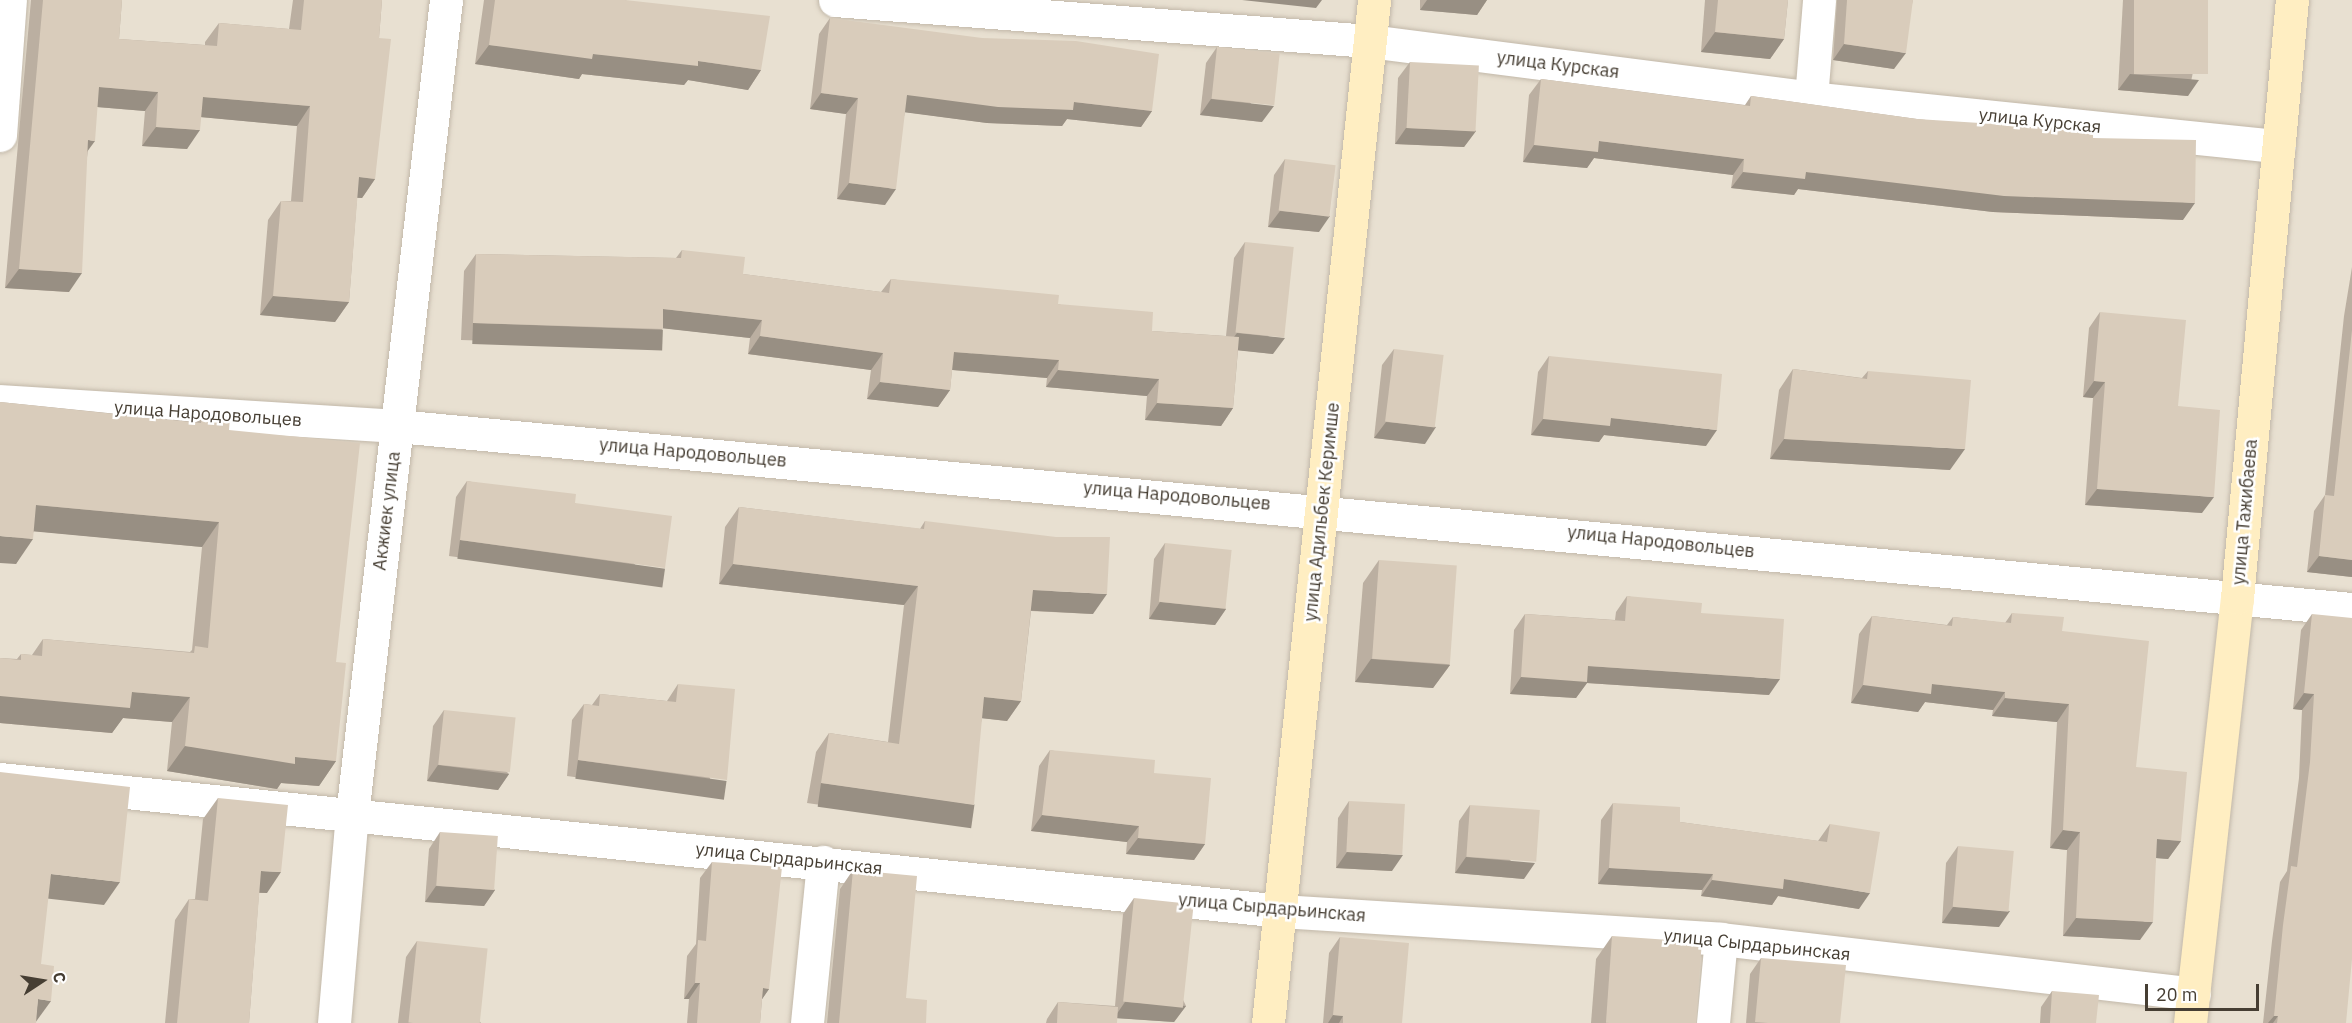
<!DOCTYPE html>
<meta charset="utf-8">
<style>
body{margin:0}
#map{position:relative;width:2352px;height:1023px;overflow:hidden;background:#f3eee4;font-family:"IBM Plex Sans",sans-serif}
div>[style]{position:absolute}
.residential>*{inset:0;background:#e8e0d1;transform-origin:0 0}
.roads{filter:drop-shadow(0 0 2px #c2b8a9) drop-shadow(0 0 2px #c2b8a9)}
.street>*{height:33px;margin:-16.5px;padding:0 16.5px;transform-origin:16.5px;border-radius:16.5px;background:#fff}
.secondary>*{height:33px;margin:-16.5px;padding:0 16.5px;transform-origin:16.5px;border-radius:16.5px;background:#ffeec2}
.wall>*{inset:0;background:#bbafa1}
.shaded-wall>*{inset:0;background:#988f83;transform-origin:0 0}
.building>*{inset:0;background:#d9ccbb;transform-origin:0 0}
span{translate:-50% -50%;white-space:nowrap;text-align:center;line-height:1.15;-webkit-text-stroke:5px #fff;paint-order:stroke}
.street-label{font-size:18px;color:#463e33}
.north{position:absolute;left:12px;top:951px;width:60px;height:60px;-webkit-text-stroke:4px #fff;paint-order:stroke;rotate:78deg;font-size:16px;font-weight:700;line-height:24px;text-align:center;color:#463e33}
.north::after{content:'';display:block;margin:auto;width:21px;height:27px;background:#463e33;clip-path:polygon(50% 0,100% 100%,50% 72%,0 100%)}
.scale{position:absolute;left:2145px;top:984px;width:114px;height:27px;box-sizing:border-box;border:3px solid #463e33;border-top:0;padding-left:8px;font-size:18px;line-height:21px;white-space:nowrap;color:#463e33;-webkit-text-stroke:4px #fff;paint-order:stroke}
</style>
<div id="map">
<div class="residential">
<i style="left:0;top:0;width:2352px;height:1023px"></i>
</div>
<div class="roads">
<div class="street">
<i style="left:835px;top:0;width:536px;rotate:4.39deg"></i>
<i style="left:1369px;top:41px;width:446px;rotate:7.3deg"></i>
<i style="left:1811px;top:98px;width:470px;rotate:5.9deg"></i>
<i style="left:1811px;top:98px;width:98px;rotate:-85.3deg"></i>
<i style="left:0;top:135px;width:135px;rotate:-85.8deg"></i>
<i style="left:0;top:401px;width:398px;rotate:3.6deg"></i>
<i style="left:397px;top:426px;width:1964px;rotate:5.35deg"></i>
<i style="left:0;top:779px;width:1288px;rotate:5.88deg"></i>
<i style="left:1281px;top:911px;width:441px;rotate:3.6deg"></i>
<i style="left:1721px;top:939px;width:476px;rotate:6.6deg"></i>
<i style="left:334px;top:1023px;width:209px;rotate:-85.1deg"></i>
<i style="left:352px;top:815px;width:820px;rotate:-83.42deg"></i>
<i style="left:807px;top:1023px;width:162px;rotate:-84.3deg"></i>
<i style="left:1713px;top:1023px;width:84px;rotate:-84.6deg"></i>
</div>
<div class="secondary">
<i style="left:1268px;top:1023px;width:1028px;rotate:-84.08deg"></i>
<i style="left:2190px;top:1023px;width:428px;rotate:-83.7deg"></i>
<i style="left:2237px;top:598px;width:601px;rotate:-84.75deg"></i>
</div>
</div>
<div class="wall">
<i style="clip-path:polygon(31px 0,122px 0,119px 39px,205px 45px,205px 42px,219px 23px,289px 29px,293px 0,382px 0,379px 38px,375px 179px,362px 198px,357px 198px,349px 302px,335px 322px,260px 315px,268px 220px,281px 201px,291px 201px,297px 126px,201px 117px,187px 149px,142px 146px,145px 111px,97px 107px,88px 150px,69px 292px,5px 288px)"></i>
<i style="clip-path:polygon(484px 0,625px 0,761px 70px,748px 90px,688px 80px,684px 85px,582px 74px,579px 79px,475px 64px)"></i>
<i style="clip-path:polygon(1420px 0,1487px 0,1477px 15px,1420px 10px)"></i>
<i style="clip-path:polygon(1705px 0,1788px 0,1784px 39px,1770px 59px,1701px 52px)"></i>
<i style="clip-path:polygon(1837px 0,1913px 0,1894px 69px,1833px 60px)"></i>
<i style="clip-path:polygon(2123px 0,2208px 0,2188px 96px,2118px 90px)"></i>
<i style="clip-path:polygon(830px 18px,1152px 111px,1141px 127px,1067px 119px,1062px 126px,987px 123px,905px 112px,885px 205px,837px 199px,846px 114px,810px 109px,819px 34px)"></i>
<i style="clip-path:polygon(1217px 47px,1262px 122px,1200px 115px,1206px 63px)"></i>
<i style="clip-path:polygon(1410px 62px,1476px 131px,1464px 147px,1395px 144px,1398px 78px)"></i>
<i style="clip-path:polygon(1541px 79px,1745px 105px,1751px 96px,1917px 119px,2093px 138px,2183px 220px,1993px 212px,1798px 189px,1794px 195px,1731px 188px,1733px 175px,1594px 158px,1587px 168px,1523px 162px,1529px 95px)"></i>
<i style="clip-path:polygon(1285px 159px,1319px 232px,1268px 227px,1274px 175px)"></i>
<i style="clip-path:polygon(1245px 242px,1273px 354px,1238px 350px,1233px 408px,1221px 426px,1145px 420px,1147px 396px,1046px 387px,1047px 378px,952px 370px,950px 390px,938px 407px,867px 399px,871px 370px,748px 354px,750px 338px,663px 328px,651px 346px,461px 340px,464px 271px,476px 254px,676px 258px,682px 250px,743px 274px,881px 292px,891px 279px,1058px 304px,1152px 331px,1226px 336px,1234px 258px)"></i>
<i style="clip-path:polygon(2352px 267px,2352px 577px,2307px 572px,2314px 511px,2325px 495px,2344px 316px)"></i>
<i style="clip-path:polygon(2100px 312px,2178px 406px,2202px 513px,2085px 505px,2093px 398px,2083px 397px,2089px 328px)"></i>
<i style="clip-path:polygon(1394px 349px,1425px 444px,1374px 438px,1382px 365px)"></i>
<i style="clip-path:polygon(1549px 356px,1706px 446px,1604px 435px,1599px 442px,1531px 435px,1538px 372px)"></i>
<i style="clip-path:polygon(1793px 369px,1862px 378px,1868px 371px,1950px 470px,1770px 459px,1779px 390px)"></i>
<i style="clip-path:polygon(0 402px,196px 422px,202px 415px,229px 430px,336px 662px,336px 761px,319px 786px,281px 783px,277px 789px,167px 771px,172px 722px,123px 718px,112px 733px,0 723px,0 658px,17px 659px,21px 654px,32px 655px,43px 639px,190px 652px,192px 650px,202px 547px,34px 531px,16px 564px)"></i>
<i style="clip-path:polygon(467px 481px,575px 503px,654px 584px,449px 556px,456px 497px)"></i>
<i style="clip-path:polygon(739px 507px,920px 529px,925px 521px,1093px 614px,1031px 611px,1021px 701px,1007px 721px,982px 718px,960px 825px,807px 803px,816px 752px,829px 733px,888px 742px,904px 605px,719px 584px,725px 527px)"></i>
<i style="clip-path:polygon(1165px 543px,1226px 609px,1215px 625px,1149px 619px,1154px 559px)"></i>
<i style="clip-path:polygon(1379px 560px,1450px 665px,1433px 688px,1355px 682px,1363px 583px)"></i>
<i style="clip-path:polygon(1627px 596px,1701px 613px,1769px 695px,1587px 683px,1576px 698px,1510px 694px,1514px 630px,1525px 614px,1615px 620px,1616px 612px)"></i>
<i style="clip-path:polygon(2012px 613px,2062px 631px,2136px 767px,2181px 841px,2168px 859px,2156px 858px,2140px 940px,2063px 936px,2067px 850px,2050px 848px,2057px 722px,1992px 716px,1993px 710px,1925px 702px,1918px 712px,1851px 703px,1859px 634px,1872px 616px,1947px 625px,1953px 617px,2005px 623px)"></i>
<i style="clip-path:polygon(2312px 614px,2346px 1023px,2263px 1023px,2272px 941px,2280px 882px,2287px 871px,2299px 778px,2302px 710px,2293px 709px,2301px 630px)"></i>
<i style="clip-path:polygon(678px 684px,716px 796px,567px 776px,572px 720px,584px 704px,592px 705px,600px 694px,667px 701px)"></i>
<i style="clip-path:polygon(444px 710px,509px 774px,498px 790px,427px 781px,433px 726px)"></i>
<i style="clip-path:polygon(1050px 750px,1154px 773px,1205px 844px,1194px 860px,1126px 854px,1127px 842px,1031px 831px,1039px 766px)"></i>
<i style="clip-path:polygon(218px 798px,267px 893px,259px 893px,249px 1023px,165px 1023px,175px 920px,189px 899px,195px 899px,203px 819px)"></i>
<i style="clip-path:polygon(1349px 801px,1392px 871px,1336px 868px,1338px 818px)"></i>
<i style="clip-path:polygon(1613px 803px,1680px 822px,1818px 841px,1830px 824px,1859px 909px,1778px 896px,1772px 905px,1701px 896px,1702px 890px,1598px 884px,1601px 820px)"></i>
<i style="clip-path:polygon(1470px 805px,1524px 879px,1455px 873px,1459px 821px)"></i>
<i style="clip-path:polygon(440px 832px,495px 890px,484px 906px,425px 902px,429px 849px)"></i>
<i style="clip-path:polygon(1958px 846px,1999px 927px,1942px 923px,1946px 863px)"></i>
<i style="clip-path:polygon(712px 862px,769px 989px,762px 999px,760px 1023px,687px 1023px,689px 999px,684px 999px,687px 956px,696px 944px,700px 878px)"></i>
<i style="clip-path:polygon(853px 870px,906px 998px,926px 1023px,827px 1023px,840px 889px)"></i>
<i style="clip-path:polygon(1134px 898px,1186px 1006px,1174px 1022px,1117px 1018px,1117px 1023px,1046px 1023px,1047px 1019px,1058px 1002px,1115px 1006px,1123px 914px)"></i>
<i style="clip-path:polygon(1612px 936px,1694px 1023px,1591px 1023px,1596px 959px)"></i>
<i style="clip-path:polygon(1340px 937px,1402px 1023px,1323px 1023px,1329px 953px)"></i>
<i style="clip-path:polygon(417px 941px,481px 1023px,398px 1023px,406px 957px)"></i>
<i style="clip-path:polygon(1761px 958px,1840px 1023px,1746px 1023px,1750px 974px)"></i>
<i style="clip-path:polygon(2052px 991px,2096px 1023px,2040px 1023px,2041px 1007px)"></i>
</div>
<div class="shaded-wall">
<i style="clip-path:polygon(1242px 0,1322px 0,1316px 8px)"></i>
<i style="clip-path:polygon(1427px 0,1487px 0,1477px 15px,1420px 10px)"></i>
<i style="clip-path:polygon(1715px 32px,1784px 39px,1770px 59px,1701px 52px)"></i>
<i style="clip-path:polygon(1844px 44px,1906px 53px,1894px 69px,1833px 60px)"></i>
<i style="clip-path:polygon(489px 45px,593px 54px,698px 61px,761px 70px,748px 90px,688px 80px,684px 85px,582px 74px,579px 79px,475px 64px)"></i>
<i style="clip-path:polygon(2130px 74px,2199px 80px,2188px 96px,2118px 90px)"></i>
<i style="clip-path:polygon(99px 87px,158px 92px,145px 111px,85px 106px)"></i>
<i style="clip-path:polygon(821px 93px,858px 98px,846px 114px,810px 109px)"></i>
<i style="clip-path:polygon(907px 95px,1074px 102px,1152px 111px,1141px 127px,1067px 119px,1062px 126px,987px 123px,895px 111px)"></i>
<i style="clip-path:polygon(203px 97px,310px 106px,297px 126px,189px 116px)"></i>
<i style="clip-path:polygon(1211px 99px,1274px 106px,1262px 122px,1200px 115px)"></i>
<i style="clip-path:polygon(156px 127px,200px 130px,187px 149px,142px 146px)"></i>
<i style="clip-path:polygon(1406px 128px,1476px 131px,1464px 147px,1395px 144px)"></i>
<i style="clip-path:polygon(88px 140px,95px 141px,81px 160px)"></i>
<i style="clip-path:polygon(1599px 141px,1744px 159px,1733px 175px,1594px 158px,1587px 168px,1523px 162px,1534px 145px)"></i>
<i style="clip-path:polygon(1743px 172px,1806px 172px,2195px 203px,2183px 220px,1993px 212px,1798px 189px,1794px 195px,1731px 188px)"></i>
<i style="clip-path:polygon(359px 177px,375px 179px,362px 198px,346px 197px)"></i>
<i style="clip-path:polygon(849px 183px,896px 189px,885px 205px,837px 199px)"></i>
<i style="clip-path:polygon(1280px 211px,1330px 216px,1319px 232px,1268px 227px)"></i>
<i style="clip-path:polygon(19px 269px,82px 273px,69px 292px,5px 288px)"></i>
<i style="clip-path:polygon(273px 296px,349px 302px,335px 322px,260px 315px)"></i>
<i style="clip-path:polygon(663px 309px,762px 320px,750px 338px,651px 327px)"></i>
<i style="left:473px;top:323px;width:190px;height:21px;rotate:2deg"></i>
<i style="clip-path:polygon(1237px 333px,1285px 338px,1273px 354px,1225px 349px)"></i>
<i style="clip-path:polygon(760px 336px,883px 353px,871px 370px,748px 354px)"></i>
<i style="clip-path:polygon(954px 352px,1059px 360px,1047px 378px,942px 369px)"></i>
<i style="clip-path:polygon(1058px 370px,1159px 379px,1147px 396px,1046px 387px)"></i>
<i style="clip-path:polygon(2094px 381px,2105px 382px,2093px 398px,2083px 397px)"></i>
<i style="clip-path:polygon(880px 382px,950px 390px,938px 407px,867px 399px)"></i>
<i style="clip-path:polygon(1157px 403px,1233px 408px,1221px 426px,1145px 420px)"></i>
<i style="clip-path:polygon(1611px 418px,1717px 430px,1706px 446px,1604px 435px,1599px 442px,1531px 435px,1543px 419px)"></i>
<i style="clip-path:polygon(1386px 422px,1436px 427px,1425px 444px,1374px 438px)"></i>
<i style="clip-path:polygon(1784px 439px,1965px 449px,1950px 470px,1770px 459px)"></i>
<i style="clip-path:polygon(2097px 489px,2214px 497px,2202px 513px,2085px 505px)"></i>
<i style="clip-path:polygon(36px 505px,219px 522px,202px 547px,19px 530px)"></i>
<i style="clip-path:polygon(0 536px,33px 539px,16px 564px,0 563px)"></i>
<i style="left:460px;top:540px;width:207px;height:19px;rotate:8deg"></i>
<i style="clip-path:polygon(2319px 556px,2352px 560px,2352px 577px,2307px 572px)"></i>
<i style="clip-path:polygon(733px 564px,918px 586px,904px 605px,719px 584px)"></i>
<i style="clip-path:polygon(1033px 590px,1107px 594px,1093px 614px,1019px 610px)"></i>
<i style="clip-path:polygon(1160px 602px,1226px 609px,1215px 625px,1149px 619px)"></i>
<i style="clip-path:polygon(1371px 659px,1450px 665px,1433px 688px,1355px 682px)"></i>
<i style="clip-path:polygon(1588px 666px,1780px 679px,1769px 695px,1587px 683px,1576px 698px,1510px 694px,1521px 677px)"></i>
<i style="clip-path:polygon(1932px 684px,2005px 692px,1993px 710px,1925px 702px,1918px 712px,1851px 703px,1863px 685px)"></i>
<i style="clip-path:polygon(132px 692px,190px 697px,172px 722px,123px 718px,112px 733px,0 723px,0 696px)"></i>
<i style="clip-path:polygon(2304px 693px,2314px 694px,2302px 710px,2293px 709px)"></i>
<i style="clip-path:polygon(984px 697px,1021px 701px,1007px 721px,971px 717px)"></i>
<i style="clip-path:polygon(2005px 698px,2069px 704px,2057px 722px,1992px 716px)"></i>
<i style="clip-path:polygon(185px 746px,336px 761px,319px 786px,281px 783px,277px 789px,167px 771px)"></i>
<i style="left:578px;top:760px;width:150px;height:19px;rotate:8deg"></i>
<i style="clip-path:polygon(438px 765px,509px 774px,498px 790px,427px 781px)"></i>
<i style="left:821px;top:783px;width:155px;height:24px;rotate:8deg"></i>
<i style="clip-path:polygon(1042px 815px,1139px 826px,1127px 842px,1031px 831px)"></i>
<i style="clip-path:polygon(2063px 830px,2080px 832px,2067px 850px,2050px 848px)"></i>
<i style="clip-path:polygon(1138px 838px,1205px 844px,1194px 860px,1126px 854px)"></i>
<i style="clip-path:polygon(2157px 839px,2181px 841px,2168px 859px,2144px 857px)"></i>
<i style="clip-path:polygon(1347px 852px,1403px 855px,1392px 871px,1336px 868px)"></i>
<i style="clip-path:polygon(1466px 857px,1535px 863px,1524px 879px,1455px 873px)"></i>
<i style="clip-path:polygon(1609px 868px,1713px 874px,1702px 890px,1598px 884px)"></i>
<i style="clip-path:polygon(261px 871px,281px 872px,267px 893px,246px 892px)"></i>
<i style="clip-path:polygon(51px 874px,120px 882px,104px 905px,34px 897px)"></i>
<i style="clip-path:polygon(1784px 879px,1870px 893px,1859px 909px,1778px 896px,1772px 905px,1701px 896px,1712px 880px)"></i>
<i style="clip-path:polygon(436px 886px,495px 890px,484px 906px,425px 902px)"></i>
<i style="clip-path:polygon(1953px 907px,2010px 911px,1999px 927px,1942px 923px)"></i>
<i style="clip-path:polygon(2076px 918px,2153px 922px,2140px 940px,2063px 936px)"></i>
<i style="clip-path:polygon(695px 983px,700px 983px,689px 999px,684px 999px)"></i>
<i style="clip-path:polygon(763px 988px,769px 989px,758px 1005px)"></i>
<i style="clip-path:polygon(38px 999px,51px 1001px,35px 1023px)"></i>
<i style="clip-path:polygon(1125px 1002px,1186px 1006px,1174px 1022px,1114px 1018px)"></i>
<i style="clip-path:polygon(1333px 1015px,1343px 1016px,1339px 1023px,1328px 1023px)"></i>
<i style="clip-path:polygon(2274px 1016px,2278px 1016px,2273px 1023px,2268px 1023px)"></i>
</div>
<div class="building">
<i style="clip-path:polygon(43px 0,122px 0,119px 39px,217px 46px,219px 23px,301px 30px,304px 0,382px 0,379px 38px,391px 39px,375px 179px,359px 177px,349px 302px,273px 296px,281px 201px,303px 202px,310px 106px,203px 97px,200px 130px,156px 127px,158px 92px,99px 87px,95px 141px,88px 140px,82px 273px,19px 269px)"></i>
<i style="clip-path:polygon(495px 0,625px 0,770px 16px,761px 70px,698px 61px,698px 66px,593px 54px,592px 59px,489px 45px)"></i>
<i style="clip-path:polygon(1718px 0,1788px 0,1784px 39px,1715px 32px)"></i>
<i style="clip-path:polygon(1847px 0,1913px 0,1906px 53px,1844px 44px)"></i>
<i style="left:2134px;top:0;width:74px;height:74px"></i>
<i style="clip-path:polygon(830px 18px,982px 38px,1076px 41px,1159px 54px,1152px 111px,1074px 102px,1073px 110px,998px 107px,907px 95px,896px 189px,849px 183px,858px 98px,821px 93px)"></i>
<i style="left:1217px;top:47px;width:63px;height:52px;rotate:6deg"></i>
<i style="left:1410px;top:62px;width:69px;height:66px;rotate:3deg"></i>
<i style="clip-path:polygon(1541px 79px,1750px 106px,1751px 96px,1917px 119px,2093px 130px,2093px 138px,2196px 140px,2195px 203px,2004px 196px,1806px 172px,1805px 179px,1743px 172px,1744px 159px,1599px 141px,1598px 152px,1534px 145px)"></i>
<i style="left:1285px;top:159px;width:51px;height:52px;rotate:7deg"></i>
<i style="left:1245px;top:242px;width:49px;height:91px;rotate:6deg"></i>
<i style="clip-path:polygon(682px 250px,745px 257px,743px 274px,889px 293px,891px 279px,1059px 295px,1058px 304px,1153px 312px,1152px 331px,1239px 337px,1233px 408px,1157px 403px,1159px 379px,1058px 370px,1059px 360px,954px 352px,950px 390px,880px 382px,883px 353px,760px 336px,762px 320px,663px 309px,663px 329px,473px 323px,476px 254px,681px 258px)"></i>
<i style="clip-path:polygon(2100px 312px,2186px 320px,2178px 406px,2220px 410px,2214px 497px,2097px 489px,2105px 382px,2094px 381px)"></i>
<i style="clip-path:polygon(2352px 330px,2352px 560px,2319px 556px,2325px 495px,2334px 496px)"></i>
<i style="left:1394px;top:349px;width:50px;height:73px;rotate:7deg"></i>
<i style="clip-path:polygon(1549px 356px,1722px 374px,1717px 430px,1611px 418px,1610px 426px,1543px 419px)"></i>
<i style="clip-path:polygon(1793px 369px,1867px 379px,1868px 371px,1971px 380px,1965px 449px,1784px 439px)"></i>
<i style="clip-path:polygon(0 402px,201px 423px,202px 415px,230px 417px,229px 430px,360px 443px,336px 662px,346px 663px,336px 761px,295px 757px,295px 764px,185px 746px,190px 697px,132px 692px,130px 708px,0 696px,0 658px,21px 660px,21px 654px,42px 656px,43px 639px,194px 653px,195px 646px,208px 648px,219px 522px,36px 505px,33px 539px,0 536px)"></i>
<i style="clip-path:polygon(467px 481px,576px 494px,575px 503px,672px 516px,665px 568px,460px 540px)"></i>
<i style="clip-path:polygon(739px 507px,924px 529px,925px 521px,1056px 537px,1110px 537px,1107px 594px,1033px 590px,1021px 701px,984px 697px,974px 805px,821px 783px,829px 733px,899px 744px,918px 586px,733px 564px)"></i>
<i style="left:1165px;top:543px;width:67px;height:59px;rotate:6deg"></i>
<i style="left:1379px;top:560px;width:78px;height:99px;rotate:4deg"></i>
<i style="clip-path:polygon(1627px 596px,1702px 603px,1701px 613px,1784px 619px,1780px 679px,1588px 666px,1587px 682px,1521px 677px,1525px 614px,1625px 621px)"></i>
<i style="clip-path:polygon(2012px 613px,2064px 617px,2062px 631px,2149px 641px,2136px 767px,2187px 772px,2181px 841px,2157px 839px,2153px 922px,2076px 918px,2080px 832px,2063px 830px,2069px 704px,2005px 698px,2005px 692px,1932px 684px,1931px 694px,1863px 685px,1872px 616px,1952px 626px,1953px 617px,2011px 623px)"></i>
<i style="clip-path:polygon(2312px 614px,2352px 618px,2352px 959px,2346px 1023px,2277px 1023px,2278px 1016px,2274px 1016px,2283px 925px,2291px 866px,2297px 867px,2310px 762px,2314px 694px,2304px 693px)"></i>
<i style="clip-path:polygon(678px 684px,735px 689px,727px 780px,578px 760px,584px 704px,599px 706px,600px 694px,676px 702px)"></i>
<i style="left:444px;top:710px;width:72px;height:55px;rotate:6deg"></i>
<i style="clip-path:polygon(1050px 750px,1155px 760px,1154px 773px,1211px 778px,1205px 844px,1138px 838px,1139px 826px,1042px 815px)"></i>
<i style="clip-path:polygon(0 772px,130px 787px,120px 882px,51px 874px,41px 964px,54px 966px,51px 1001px,38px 999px,36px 1023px,0 1023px)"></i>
<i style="clip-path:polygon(218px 798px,288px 805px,281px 872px,261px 871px,249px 1023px,177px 1023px,189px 899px,208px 901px)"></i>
<i style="left:1349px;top:801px;width:56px;height:51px;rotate:3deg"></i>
<i style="clip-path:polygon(1613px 803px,1680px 807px,1680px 822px,1827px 842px,1830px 824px,1880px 832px,1870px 893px,1784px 879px,1783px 889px,1712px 880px,1713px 874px,1609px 868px)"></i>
<i style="left:1470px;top:805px;width:70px;height:52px;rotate:4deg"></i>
<i style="left:440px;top:832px;width:58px;height:54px;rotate:4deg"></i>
<i style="left:1958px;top:846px;width:56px;height:61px;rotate:5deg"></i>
<i style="clip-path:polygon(712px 862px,782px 867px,769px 989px,763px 988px,760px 1023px,697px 1023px,700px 983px,695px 983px,698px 940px,706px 941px)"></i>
<i style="clip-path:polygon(853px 870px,917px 876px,906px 998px,927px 1000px,926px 1023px,839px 1023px)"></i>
<i style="left:1134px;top:898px;width:60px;height:104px;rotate:6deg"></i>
<i style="left:1612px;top:936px;width:90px;height:87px;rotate:4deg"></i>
<i style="clip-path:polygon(1340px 937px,1409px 943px,1402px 1023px,1343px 1023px,1343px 1016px,1333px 1015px)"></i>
<i style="left:417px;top:941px;width:71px;height:82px;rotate:6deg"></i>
<i style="clip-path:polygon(1761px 958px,1846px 965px,1840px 1023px,1768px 1023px,1755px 1022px)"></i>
<i style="clip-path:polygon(2052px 991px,2099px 995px,2096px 1023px,2050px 1023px)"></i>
<i style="clip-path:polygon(1058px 1002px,1118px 1007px,1117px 1023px,1057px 1023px)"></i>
</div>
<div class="street-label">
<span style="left:1558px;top:65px;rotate:7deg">улица Курская</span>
<span style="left:2040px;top:121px;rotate:6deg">улица Курская</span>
<span style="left:208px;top:414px;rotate:4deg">улица Народовольцев</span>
<span style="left:693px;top:453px;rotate:5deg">улица Народовольцев</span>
<span style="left:1177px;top:496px;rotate:5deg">улица Народовольцев</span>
<span style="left:387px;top:511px;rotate:-83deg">Акжиек улица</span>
<span style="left:1322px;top:512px;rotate:-84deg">улица Адильбек Керимше</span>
<span style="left:2245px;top:512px;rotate:-85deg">улица Тажибаева</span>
<span style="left:1661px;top:542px;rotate:6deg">улица Народовольцев</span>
<span style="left:789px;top:859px;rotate:6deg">улица Сырдарьинская</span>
<span style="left:1272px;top:908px;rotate:5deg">улица Сырдарьинская</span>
<span style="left:1757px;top:945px;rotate:6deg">улица Сырдарьинская</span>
</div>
<div class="north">С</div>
<div class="scale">20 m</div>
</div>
